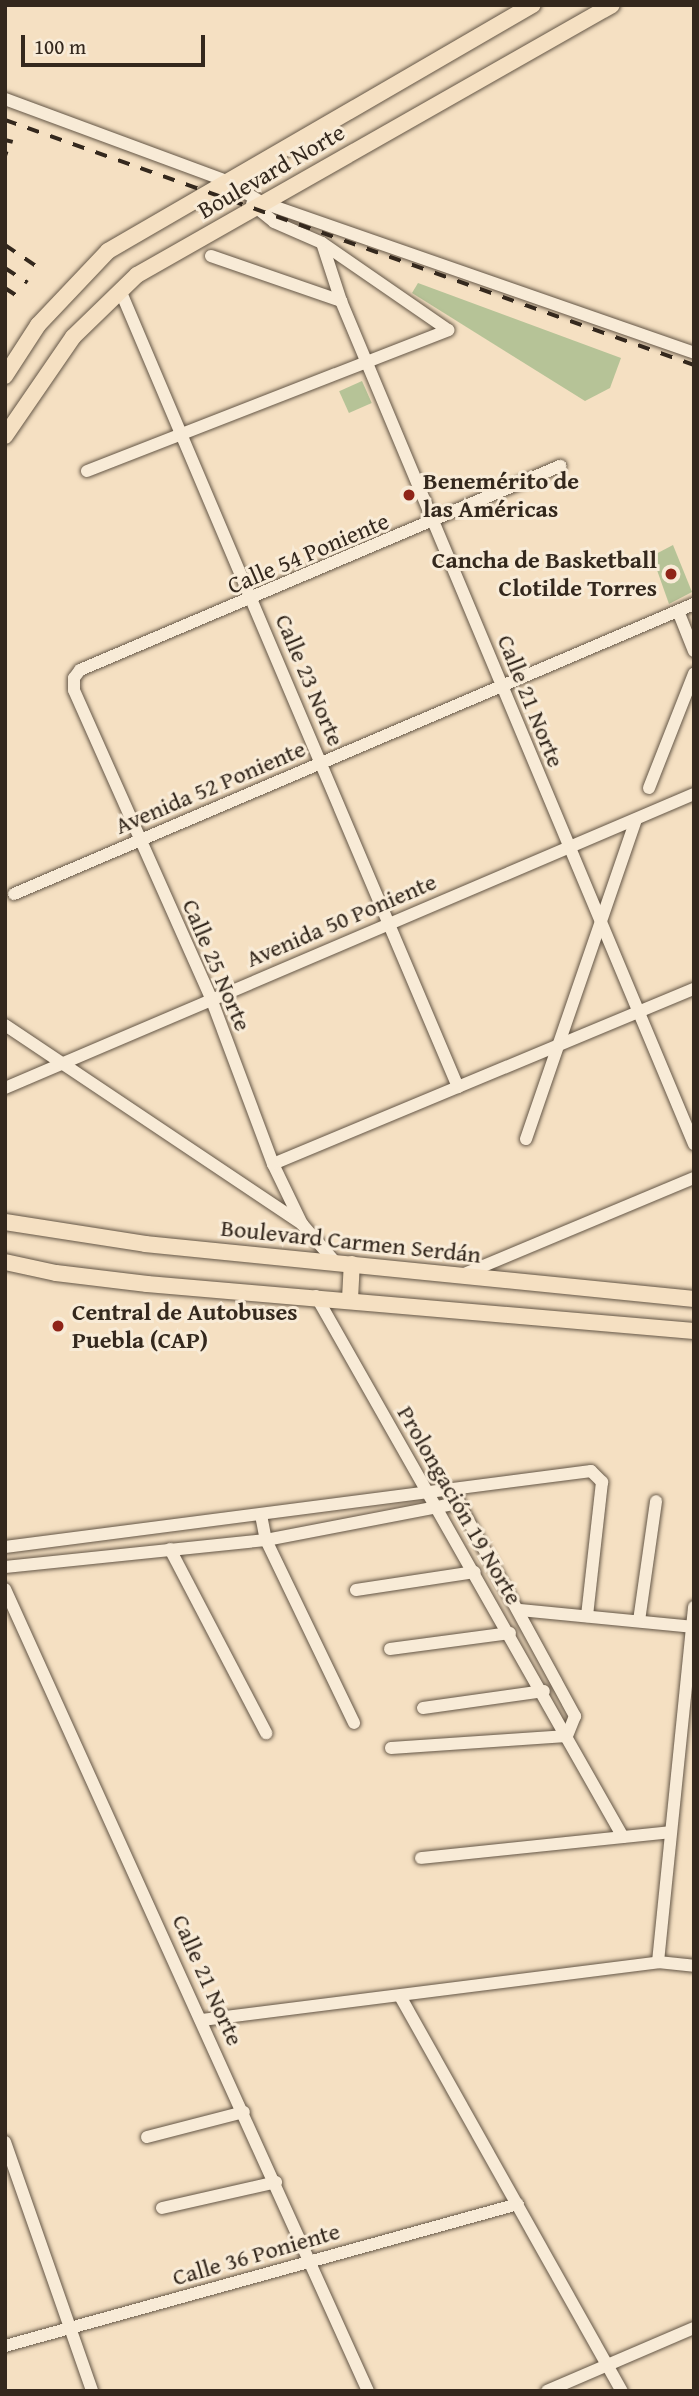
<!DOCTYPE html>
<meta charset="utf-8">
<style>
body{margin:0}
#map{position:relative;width:699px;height:2396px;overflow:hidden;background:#f5e0c2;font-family:"Gentium Book Plus",serif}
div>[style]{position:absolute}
.green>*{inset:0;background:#b6c397;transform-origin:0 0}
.roads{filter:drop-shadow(0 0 2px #645646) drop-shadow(0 0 2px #645646)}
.minor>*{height:12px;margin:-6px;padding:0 6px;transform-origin:6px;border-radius:6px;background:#f8ebd7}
.major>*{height:16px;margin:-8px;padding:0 8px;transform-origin:8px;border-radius:8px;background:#f5e0c2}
.rail>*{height:3.5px;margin-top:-1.75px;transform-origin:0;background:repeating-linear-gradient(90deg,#34281d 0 12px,transparent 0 24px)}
.dots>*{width:19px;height:19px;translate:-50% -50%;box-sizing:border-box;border:4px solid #f8ebd7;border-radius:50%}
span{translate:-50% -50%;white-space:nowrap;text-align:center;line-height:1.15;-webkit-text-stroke:6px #f8ebd7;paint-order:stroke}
.street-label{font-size:24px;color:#34281d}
.poi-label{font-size:24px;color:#34281d;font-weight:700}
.left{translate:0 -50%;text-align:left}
.right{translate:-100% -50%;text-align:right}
.frame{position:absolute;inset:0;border:7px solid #34281d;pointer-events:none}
.scale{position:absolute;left:21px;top:35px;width:184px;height:32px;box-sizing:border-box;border:4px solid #34281d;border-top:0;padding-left:9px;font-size:21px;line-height:24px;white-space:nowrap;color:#34281d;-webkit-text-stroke:5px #f8ebd7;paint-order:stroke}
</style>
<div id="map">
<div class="green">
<i style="clip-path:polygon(418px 283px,621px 358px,610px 388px,585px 401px,412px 293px)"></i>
<i style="left:362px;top:381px;width:24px;height:25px;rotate:66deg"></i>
<i style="clip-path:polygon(673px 545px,692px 592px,669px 604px,652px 556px)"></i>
</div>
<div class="roads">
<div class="minor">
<i style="left:5px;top:99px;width:233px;rotate:20.3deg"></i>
<i style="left:224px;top:180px;width:43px;rotate:30.7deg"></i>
<i style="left:261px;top:202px;width:459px;rotate:19.2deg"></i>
<i style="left:252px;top:204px;width:28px;rotate:39deg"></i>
<i style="left:274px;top:222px;width:52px;rotate:23.6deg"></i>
<i style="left:322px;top:243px;width:153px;rotate:34.6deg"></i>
<i style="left:322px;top:243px;width:61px;rotate:71.9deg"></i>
<i style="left:341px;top:301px;width:914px;rotate:67.28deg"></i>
<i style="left:211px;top:256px;width:138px;rotate:19.1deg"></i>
<i style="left:120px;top:290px;width:866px;rotate:67.02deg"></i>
<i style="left:87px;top:471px;width:388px;rotate:-21.3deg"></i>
<i style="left:678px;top:611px;width:43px;rotate:68.2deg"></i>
<i style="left:649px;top:788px;width:123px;rotate:-68.5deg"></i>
<i style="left:14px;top:894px;width:739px;rotate:-23.1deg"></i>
<i style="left:5px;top:1025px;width:358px;rotate:33.8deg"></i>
<i style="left:5px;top:1088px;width:749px;rotate:-23.11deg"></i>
<i style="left:526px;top:1139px;width:337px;rotate:-71deg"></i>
<i style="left:273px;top:1164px;width:456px;rotate:-22.6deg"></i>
<i style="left:335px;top:1262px;width:50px;rotate:-131deg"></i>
<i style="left:302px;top:1224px;width:67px;rotate:-115.8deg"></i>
<i style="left:273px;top:1164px;width:177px;rotate:-110.5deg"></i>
<i style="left:211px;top:998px;width:337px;rotate:-114deg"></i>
<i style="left:74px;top:690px;width:12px;rotate:-90deg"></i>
<i style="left:74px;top:678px;width:10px;rotate:-53deg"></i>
<i style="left:80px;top:670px;width:522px;rotate:-23.03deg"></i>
<i style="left:462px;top:1275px;width:251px;rotate:-22.7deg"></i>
<i style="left:316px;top:1296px;width:622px;rotate:60.43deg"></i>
<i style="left:455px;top:1496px;width:251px;rotate:61.4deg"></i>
<i style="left:575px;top:1716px;width:22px;rotate:112deg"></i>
<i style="left:261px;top:1515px;width:25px;rotate:79deg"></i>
<i style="left:266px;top:1540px;width:203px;rotate:64.3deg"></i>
<i style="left:5px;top:1547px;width:591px;rotate:-7.39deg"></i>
<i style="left:591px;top:1471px;width:16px;rotate:45deg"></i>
<i style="left:602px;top:1482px;width:135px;rotate:96.4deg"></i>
<i style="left:170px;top:1549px;width:208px;rotate:62.4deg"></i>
<i style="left:5px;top:1567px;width:262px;rotate:-5.9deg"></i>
<i style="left:266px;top:1540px;width:197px;rotate:-10.9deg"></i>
<i style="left:5px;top:1589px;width:880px;rotate:65.65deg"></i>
<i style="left:356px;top:1590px;width:120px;rotate:-8.6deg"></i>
<i style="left:520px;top:1610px;width:175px;rotate:5.6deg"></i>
<i style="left:639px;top:1621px;width:121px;rotate:-81.9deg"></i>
<i style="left:390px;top:1649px;width:121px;rotate:-7.6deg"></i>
<i style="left:423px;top:1708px;width:122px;rotate:-8deg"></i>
<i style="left:391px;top:1748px;width:176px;rotate:-3.9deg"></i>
<i style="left:421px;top:1858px;width:251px;rotate:-5.9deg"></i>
<i style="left:658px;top:1962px;width:357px;rotate:-84.2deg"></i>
<i style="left:400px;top:1996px;width:453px;rotate:60.7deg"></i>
<i style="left:202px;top:2020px;width:460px;rotate:-7.2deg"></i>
<i style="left:658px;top:1962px;width:36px;rotate:6deg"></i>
<i style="left:147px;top:2137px;width:100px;rotate:-14.5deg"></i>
<i style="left:5px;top:2142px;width:264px;rotate:70.7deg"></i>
<i style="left:162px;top:2208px;width:117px;rotate:-12.8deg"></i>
<i style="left:5px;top:2346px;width:532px;rotate:-15.47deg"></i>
<i style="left:547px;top:2391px;width:160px;rotate:-23.2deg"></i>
</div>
<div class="major">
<i style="left:5px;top:376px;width:61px;rotate:-57.1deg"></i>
<i style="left:38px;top:325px;width:102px;rotate:-46.6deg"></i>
<i style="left:108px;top:251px;width:491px;rotate:-30.1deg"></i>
<i style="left:5px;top:436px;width:120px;rotate:-55.5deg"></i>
<i style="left:73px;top:337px;width:89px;rotate:-44.1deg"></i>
<i style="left:137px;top:275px;width:546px;rotate:-29.61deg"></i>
<i style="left:5px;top:1222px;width:142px;rotate:8.9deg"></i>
<i style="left:145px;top:1244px;width:552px;rotate:5.72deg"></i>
<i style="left:5px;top:1262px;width:52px;rotate:12.2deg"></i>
<i style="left:56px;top:1273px;width:92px;rotate:6.9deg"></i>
<i style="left:147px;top:1284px;width:549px;rotate:4.91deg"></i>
<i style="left:350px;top:1299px;width:35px;rotate:-87deg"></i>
</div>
</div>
<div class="rail">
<i style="left:5px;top:120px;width:731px;rotate:19.57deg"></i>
<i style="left:5px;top:140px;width:8px;rotate:14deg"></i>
<i style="left:5px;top:153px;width:3px;rotate:18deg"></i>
<i style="left:5px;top:245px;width:40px;rotate:34deg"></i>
<i style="left:5px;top:268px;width:27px;rotate:33deg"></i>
<i style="left:5px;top:288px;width:17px;rotate:33deg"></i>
</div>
<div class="dots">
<i style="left:409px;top:495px;background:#8f2418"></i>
<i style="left:671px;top:574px;background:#8f2418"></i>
<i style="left:58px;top:1326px;background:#8f2418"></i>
</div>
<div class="street-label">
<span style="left:271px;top:171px;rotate:-30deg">Boulevard Norte</span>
<span style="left:308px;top:553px;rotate:-23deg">Calle 54 Poniente</span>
<span style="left:310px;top:680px;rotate:67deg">Calle 23 Norte</span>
<span style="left:531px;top:701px;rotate:68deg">Calle 21 Norte</span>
<span style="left:210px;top:787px;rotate:-23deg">Avenida 52 Poniente</span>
<span style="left:341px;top:920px;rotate:-23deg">Avenida 50 Poniente</span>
<span style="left:217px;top:965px;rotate:67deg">Calle 25 Norte</span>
<span style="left:351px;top:1241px;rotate:6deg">Boulevard Carmen Serdán</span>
<span style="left:460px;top:1505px;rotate:60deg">Prolongación 19 Norte</span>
<span style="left:208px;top:1980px;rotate:66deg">Calle 21 Norte</span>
<span style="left:256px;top:2254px;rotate:-16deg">Calle 36 Poniente</span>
</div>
<div class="poi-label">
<span class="left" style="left:423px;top:495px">Benemérito de<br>las Américas</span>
<span class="right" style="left:657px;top:574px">Cancha de Basketball<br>Clotilde Torres</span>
<span class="left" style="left:72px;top:1326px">Central de Autobuses<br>Puebla (CAP)</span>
</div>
<div class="frame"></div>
<div class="scale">100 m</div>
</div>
